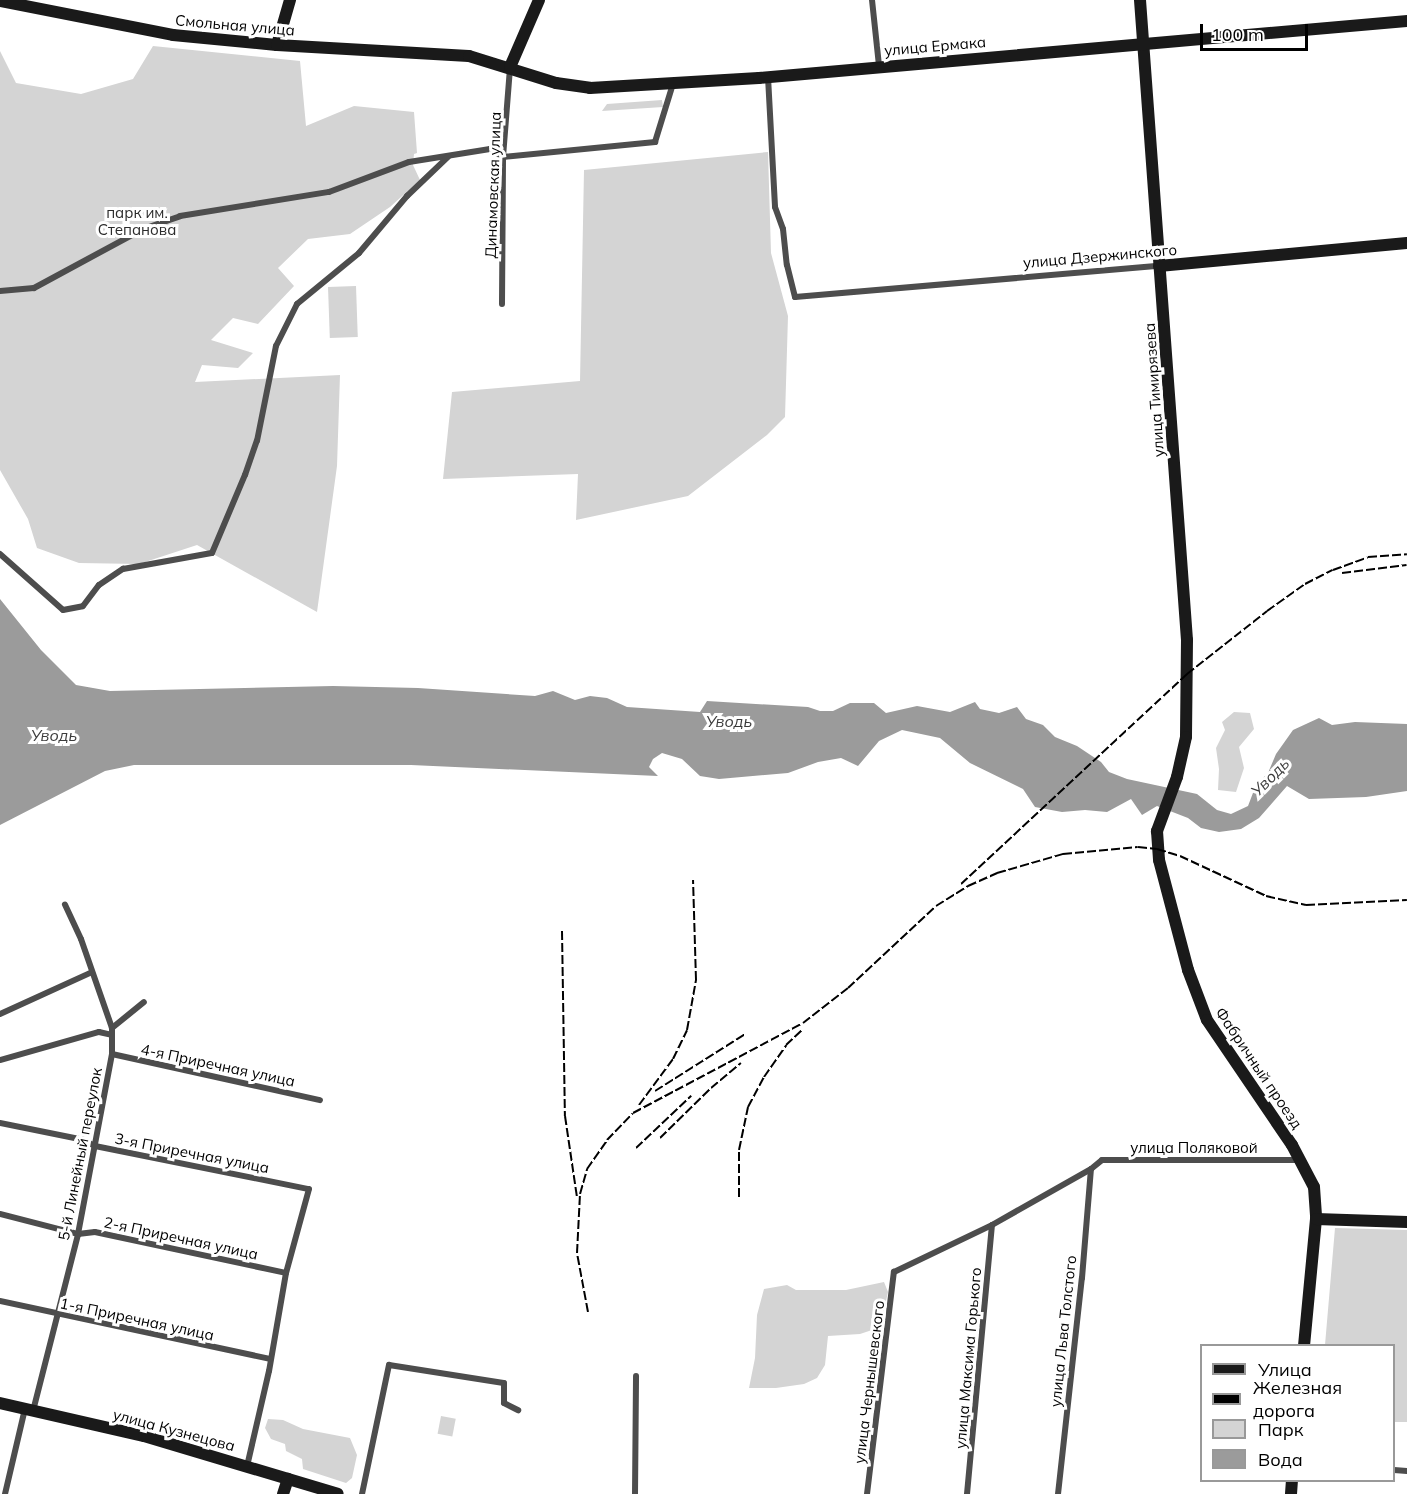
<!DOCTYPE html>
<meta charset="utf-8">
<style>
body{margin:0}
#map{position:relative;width:1407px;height:1494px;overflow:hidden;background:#fff;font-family:Mulish,sans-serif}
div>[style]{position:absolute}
.green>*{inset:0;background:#d4d4d4;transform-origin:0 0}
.water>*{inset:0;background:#9b9b9b}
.street>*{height:6px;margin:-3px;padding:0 3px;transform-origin:3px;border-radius:3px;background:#4d4d4d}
.secondary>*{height:12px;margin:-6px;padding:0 6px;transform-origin:6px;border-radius:6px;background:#1a1a1a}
.rail>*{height:2px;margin-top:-1px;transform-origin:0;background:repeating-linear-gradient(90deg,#000 0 9px,transparent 0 12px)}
span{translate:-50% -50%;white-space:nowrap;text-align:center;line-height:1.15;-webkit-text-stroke:6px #fff;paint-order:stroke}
.street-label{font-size:15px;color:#000}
.park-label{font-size:15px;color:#2b2b2b}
.water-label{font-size:16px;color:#3c3c3c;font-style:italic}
.legend{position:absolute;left:1200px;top:1344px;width:195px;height:138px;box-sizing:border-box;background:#fff;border:2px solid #999;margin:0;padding:8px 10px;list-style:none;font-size:18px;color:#000}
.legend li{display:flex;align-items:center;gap:12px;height:30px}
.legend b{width:30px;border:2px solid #999}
.scale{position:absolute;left:1200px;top:24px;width:108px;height:27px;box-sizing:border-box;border:3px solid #000;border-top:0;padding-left:8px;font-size:18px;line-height:21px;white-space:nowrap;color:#000;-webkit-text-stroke:4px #fff;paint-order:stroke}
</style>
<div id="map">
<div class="green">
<i style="clip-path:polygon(153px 46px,300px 61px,306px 126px,354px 106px,414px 112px,417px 153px,414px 154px,413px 165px,420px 180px,390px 207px,350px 234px,308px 239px,278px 268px,294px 286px,258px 324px,233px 318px,211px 340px,253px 353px,238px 368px,202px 365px,195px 382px,340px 375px,337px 466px,317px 612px,197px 545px,139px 564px,79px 563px,37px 548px,28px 519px,0 470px,0 51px,16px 83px,81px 94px,133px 79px)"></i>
<i style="clip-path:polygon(662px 100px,663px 107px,602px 111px,607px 104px)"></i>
<i style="clip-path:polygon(768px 152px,771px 253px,788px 316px,785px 417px,767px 435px,688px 496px,576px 520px,578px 474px,443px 479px,452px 392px,580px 381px,584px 170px)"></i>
<i style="left:356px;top:286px;width:51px;height:28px;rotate:88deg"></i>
<i style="clip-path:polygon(1234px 712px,1250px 713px,1254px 729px,1239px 747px,1244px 768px,1236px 792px,1218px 790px,1219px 769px,1216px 748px,1225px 730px,1222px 722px)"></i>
<i style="clip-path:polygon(1335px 1228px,1407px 1230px,1407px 1422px,1394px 1422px,1394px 1346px,1325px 1345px)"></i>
<i style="clip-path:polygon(884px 1282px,888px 1292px,882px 1319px,875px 1329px,860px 1334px,828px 1336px,825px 1365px,817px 1378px,804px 1384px,776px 1388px,749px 1388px,755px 1358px,757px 1315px,764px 1289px,787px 1285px,796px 1290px,846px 1290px)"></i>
<i style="left:441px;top:1416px;width:15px;height:18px;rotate:11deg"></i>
<i style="clip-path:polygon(268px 1419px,283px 1420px,303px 1429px,350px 1438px,357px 1455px,352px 1478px,346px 1483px,303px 1469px,302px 1459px,286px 1451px,285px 1444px,271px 1439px,265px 1428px)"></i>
</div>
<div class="water">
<i style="clip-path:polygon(0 599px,41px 650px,76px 685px,110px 691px,333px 686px,418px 688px,535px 696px,553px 691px,575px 700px,590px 696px,607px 698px,627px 707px,700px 712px,707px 701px,808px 707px,820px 711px,833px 711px,850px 703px,874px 703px,886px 713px,917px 706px,950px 712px,975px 702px,980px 709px,999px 713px,1017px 707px,1026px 719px,1043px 725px,1055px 737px,1077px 746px,1101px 762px,1109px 772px,1127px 779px,1197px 794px,1217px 810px,1231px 814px,1248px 806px,1256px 785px,1268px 773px,1276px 754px,1293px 730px,1319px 718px,1332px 725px,1355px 722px,1407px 724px,1407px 791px,1366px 797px,1309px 799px,1287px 786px,1259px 818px,1241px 829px,1219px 832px,1201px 828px,1188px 818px,1157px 806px,1142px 815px,1131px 799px,1107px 812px,1085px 810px,1062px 812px,1035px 807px,1023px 789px,970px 763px,940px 738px,902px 730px,879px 741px,858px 766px,841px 758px,818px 762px,788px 773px,719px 779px,700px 776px,682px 759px,662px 753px,653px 759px,649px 767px,658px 776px,411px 765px,134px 765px,105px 771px,0 825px)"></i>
</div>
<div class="street">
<i style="left:872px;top:0;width:66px;rotate:83.9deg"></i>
<i style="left:768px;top:77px;width:130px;rotate:86.9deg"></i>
<i style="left:775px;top:207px;width:23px;rotate:70deg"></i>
<i style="left:783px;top:229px;width:36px;rotate:84deg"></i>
<i style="left:787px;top:265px;width:33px;rotate:76deg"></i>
<i style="left:795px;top:297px;width:365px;rotate:-4.9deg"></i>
<i style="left:0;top:291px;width:34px;rotate:-5deg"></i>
<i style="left:34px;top:288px;width:124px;rotate:-28.4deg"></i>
<i style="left:143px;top:229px;width:39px;rotate:-19deg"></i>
<i style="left:180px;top:216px;width:151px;rotate:-9.2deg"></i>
<i style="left:329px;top:192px;width:85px;rotate:-20.6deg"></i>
<i style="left:409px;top:162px;width:82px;rotate:-9.1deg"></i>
<i style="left:490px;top:149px;width:15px;rotate:32deg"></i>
<i style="left:503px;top:157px;width:153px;rotate:-5.6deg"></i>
<i style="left:655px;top:142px;width:61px;rotate:-72.8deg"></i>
<i style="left:502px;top:304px;width:147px;rotate:-89.6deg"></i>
<i style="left:503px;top:157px;width:89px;rotate:-85.5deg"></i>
<i style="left:0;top:554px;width:84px;rotate:41.6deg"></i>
<i style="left:63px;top:610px;width:20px;rotate:-11deg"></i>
<i style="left:83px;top:606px;width:26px;rotate:-53deg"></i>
<i style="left:99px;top:585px;width:29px;rotate:-34deg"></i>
<i style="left:123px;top:569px;width:90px;rotate:-10.2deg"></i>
<i style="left:212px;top:553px;width:85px;rotate:-67.1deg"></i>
<i style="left:245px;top:475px;width:36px;rotate:-71deg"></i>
<i style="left:257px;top:441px;width:97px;rotate:-78.7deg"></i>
<i style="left:276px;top:346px;width:47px;rotate:-63.4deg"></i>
<i style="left:297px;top:304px;width:80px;rotate:-39.4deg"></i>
<i style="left:359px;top:253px;width:75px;rotate:-49.9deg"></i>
<i style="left:407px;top:196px;width:57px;rotate:-43.6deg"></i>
<i style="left:0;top:1014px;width:101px;rotate:-24.5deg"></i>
<i style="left:112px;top:1028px;width:41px;rotate:-39.1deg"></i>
<i style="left:112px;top:1054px;width:213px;rotate:12.5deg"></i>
<i style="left:0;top:1060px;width:103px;rotate:-15.8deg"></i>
<i style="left:99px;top:1032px;width:13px;rotate:13deg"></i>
<i style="left:0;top:1123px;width:86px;rotate:11.4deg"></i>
<i style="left:84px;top:1140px;width:13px;rotate:29deg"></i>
<i style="left:95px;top:1146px;width:218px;rotate:11.4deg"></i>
<i style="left:309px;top:1189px;width:87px;rotate:105.3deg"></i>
<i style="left:286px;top:1273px;width:99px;rotate:99.8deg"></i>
<i style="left:269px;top:1371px;width:98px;rotate:103deg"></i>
<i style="left:0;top:1214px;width:81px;rotate:14.4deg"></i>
<i style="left:78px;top:1234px;width:17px;rotate:-7deg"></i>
<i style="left:95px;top:1232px;width:195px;rotate:12.1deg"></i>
<i style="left:0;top:1301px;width:276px;rotate:12.1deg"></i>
<i style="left:33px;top:1411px;width:183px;rotate:-75.7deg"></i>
<i style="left:78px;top:1234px;width:183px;rotate:-79.3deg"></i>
<i style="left:112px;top:1054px;width:26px;rotate:-90deg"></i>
<i style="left:112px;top:1028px;width:94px;rotate:-109.2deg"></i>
<i style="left:81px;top:939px;width:38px;rotate:-115deg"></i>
<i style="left:1394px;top:1470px;width:13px;rotate:4deg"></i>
<i style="left:5px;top:1494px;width:87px;rotate:-76.8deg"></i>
<i style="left:362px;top:1494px;width:132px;rotate:-78.2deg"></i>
<i style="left:389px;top:1365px;width:116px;rotate:8.9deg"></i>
<i style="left:504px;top:1383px;width:20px;rotate:90deg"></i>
<i style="left:504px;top:1403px;width:16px;rotate:27deg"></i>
<i style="left:635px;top:1494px;width:118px;rotate:-89.5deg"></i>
<i style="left:867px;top:1494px;width:224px;rotate:-83.1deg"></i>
<i style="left:894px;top:1272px;width:109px;rotate:-25.6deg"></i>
<i style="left:992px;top:1225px;width:114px;rotate:-29.5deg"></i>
<i style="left:1091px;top:1169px;width:14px;rotate:-39deg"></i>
<i style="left:1102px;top:1160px;width:199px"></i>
<i style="left:967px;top:1494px;width:270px;rotate:-84.7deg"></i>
<i style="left:1058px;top:1494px;width:217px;rotate:-83.7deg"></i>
<i style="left:1082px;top:1278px;width:109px;rotate:-85.3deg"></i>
</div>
<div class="secondary">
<i style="left:1140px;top:0;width:642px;rotate:85.8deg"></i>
<i style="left:1187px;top:640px;width:97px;rotate:90.6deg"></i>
<i style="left:1186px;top:737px;width:41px;rotate:102.7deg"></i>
<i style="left:1177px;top:777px;width:58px;rotate:110.3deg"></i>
<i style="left:1157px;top:831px;width:29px;rotate:86deg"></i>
<i style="left:1159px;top:860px;width:114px;rotate:75.2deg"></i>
<i style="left:1188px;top:970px;width:53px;rotate:69.2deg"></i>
<i style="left:1207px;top:1020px;width:151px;rotate:55.8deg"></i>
<i style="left:1292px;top:1145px;width:47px;rotate:62.4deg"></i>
<i style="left:1314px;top:1187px;width:32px;rotate:86deg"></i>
<i style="left:1316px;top:1219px;width:128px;rotate:95.4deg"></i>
<i style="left:0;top:1px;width:176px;rotate:11.1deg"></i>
<i style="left:173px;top:35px;width:104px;rotate:5.5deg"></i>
<i style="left:277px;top:45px;width:192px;rotate:3.3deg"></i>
<i style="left:469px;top:56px;width:91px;rotate:17.2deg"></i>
<i style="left:556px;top:83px;width:34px;rotate:8deg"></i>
<i style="left:590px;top:88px;width:169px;rotate:-3.4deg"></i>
<i style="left:759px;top:78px;width:651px;rotate:-5.03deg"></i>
<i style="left:277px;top:45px;width:47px;rotate:-73.9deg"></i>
<i style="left:510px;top:67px;width:73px;rotate:-66.6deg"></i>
<i style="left:1159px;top:266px;width:249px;rotate:-5.3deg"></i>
<i style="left:1316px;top:1219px;width:91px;rotate:1.9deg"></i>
<i style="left:0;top:1403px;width:148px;rotate:12.9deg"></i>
<i style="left:144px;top:1436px;width:202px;rotate:16.6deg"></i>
<i style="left:283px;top:1494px;width:16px;rotate:-72deg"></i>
<i style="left:1291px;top:1494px;width:14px;rotate:-86deg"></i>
</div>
<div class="rail">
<i style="left:1342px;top:573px;width:65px;rotate:-7deg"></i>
<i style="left:961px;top:884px;width:309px;rotate:-42.9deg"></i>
<i style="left:1187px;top:674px;width:102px;rotate:-38.2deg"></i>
<i style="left:1267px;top:611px;width:47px;rotate:-35.4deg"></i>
<i style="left:1305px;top:584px;width:31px;rotate:-27deg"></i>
<i style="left:1333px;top:570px;width:37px;rotate:-20deg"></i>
<i style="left:1368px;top:557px;width:39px;rotate:-4deg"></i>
<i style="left:562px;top:931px;width:185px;rotate:89.1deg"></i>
<i style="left:565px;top:1116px;width:82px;rotate:81.6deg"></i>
<i style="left:655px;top:1091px;width:107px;rotate:-32.3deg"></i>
<i style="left:639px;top:1105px;width:57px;rotate:-53.5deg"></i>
<i style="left:673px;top:1059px;width:32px;rotate:-64deg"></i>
<i style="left:687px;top:1030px;width:51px;rotate:-79.8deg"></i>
<i style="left:696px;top:980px;width:100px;rotate:-91.7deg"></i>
<i style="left:660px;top:1138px;width:71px;rotate:-44.4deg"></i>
<i style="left:711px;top:1088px;width:39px;rotate:-40deg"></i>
<i style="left:636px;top:1148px;width:76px;rotate:-43.4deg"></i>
<i style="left:739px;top:1197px;width:47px;rotate:-90deg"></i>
<i style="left:739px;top:1150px;width:44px;rotate:-78.2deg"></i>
<i style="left:748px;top:1107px;width:34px;rotate:-62deg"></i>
<i style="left:764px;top:1077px;width:39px;rotate:-55deg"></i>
<i style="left:786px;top:1045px;width:23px;rotate:-43deg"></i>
<i style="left:588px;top:1312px;width:60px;rotate:-100.6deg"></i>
<i style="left:577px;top:1253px;width:59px;rotate:-87.1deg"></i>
<i style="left:580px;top:1194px;width:26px;rotate:-74deg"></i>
<i style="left:587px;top:1169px;width:35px;rotate:-55deg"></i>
<i style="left:607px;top:1140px;width:37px;rotate:-46deg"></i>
<i style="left:633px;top:1113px;width:192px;rotate:-27.9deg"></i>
<i style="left:803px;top:1023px;width:57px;rotate:-37.9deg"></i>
<i style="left:848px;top:988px;width:120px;rotate:-43deg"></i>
<i style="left:936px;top:906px;width:38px;rotate:-32deg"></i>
<i style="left:968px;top:886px;width:32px;rotate:-24deg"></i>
<i style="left:997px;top:873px;width:69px;rotate:-16.1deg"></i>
<i style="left:1063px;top:854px;width:75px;rotate:-5.3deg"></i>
<i style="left:1138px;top:847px;width:19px;rotate:6deg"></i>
<i style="left:1157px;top:849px;width:24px;rotate:17deg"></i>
<i style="left:1180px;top:856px;width:95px;rotate:24.9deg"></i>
<i style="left:1266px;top:896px;width:41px;rotate:12.7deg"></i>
<i style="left:1306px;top:905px;width:101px;rotate:-2.8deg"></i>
</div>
<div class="street-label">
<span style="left:235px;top:25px;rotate:5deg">Смольная улица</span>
<span style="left:935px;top:46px;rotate:-5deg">улица Ермака</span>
<span style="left:493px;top:185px;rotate:-88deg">Динамовская улица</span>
<span style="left:1100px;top:256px;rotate:-5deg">улица Дзержинского</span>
<span style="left:1154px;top:390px;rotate:-94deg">улица Тимирязева</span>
<span style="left:218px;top:1065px;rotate:12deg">4-я Приречная улица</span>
<span style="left:1259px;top:1068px;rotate:56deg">Фабричный проезд</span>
<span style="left:1194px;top:1148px">улица Поляковой</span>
<span style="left:192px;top:1153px;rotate:11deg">3-я Приречная улица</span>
<span style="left:80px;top:1154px;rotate:-79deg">5-й Линейный переулок</span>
<span style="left:181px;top:1238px;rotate:12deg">2-я Приречная улица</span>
<span style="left:137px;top:1319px;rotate:12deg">1-я Приречная улица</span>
<span style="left:1063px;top:1331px;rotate:-84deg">улица Льва Толстого</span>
<span style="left:968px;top:1358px;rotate:-85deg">улица Максима Горького</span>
<span style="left:869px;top:1382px;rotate:-83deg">улица Чернышевского</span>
<span style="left:174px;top:1430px;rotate:15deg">улица Кузнецова</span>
</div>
<div class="park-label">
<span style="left:137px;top:221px">парк им.<br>Степанова</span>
</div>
<div class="water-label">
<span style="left:729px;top:721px">Уводь</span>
<span style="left:54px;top:735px">Уводь</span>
<span style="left:1270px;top:777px;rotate:-45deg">Уводь</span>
</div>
<ul class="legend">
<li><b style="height:8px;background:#1a1a1a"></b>Улица</li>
<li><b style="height:8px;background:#000"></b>Железная дорога</li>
<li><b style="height:16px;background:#d4d4d4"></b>Парк</li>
<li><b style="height:16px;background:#9b9b9b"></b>Вода</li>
</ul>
<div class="scale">100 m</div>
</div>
